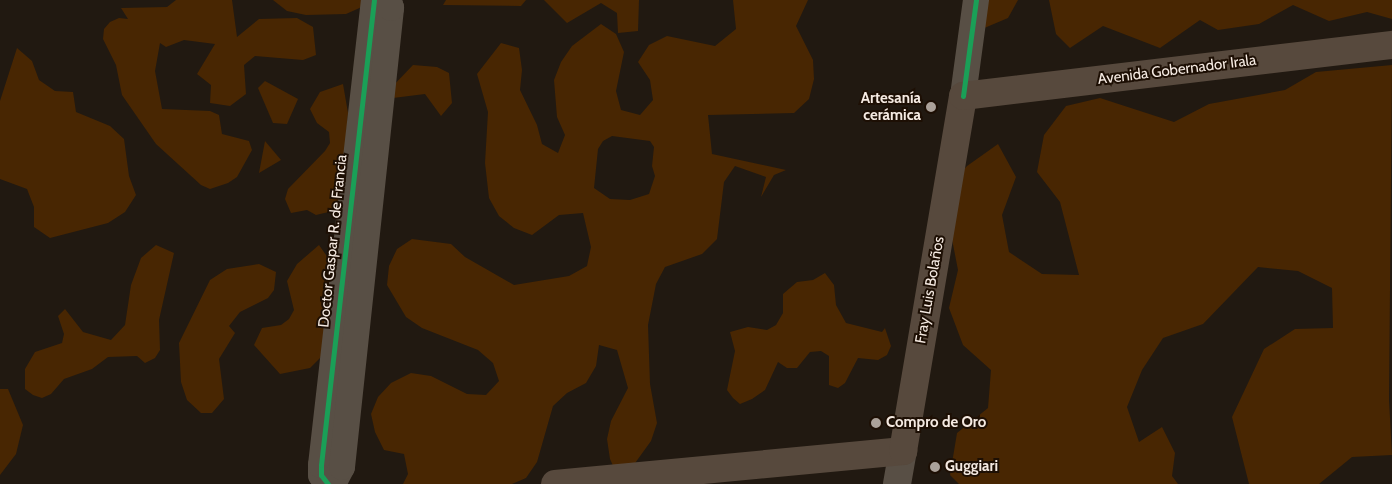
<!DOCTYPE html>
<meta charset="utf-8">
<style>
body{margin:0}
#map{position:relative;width:1392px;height:484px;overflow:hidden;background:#211911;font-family:Cabin,sans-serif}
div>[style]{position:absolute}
.green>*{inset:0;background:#482602}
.minor>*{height:26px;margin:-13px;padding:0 13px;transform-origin:13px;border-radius:13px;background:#584f45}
.tertiary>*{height:28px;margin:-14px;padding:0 14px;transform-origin:14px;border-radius:14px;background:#584f45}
.primary>*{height:28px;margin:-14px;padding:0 14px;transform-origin:14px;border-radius:14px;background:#57493d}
.cycleway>*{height:5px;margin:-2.5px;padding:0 2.5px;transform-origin:2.5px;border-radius:2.5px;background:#1a9f57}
.dots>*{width:14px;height:14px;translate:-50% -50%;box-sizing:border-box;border:2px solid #1d0f04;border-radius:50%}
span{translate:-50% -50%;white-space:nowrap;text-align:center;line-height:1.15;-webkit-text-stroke:4px #1d0f04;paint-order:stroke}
.street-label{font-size:15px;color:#f5eae2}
.poi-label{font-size:15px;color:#f5eae2;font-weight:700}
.right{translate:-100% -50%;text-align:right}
.left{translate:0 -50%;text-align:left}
</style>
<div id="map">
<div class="green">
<i style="clip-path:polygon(176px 0,232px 0,237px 37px,259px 19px,297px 18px,313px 27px,316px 55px,303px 60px,255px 56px,244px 65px,246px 94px,230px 106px,210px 103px,211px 85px,197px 74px,215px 44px,184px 40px,166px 47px,160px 43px,155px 71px,162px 109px,210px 111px,219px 115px,222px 134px,249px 141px,252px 150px,237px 177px,228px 183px,210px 189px,201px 185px,156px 144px,122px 95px,116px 65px,103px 39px,104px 29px,110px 22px,119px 18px,128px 19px,121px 8px,167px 7px)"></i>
<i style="clip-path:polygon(273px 0,366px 0,364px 6px,346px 14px,306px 15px,287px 11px)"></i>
<i style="clip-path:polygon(446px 0,526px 0,521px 6px,443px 5px)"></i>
<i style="clip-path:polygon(544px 0,639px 0,638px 31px,618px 33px,617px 13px,601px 3px,567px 23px)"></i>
<i style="clip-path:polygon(evenodd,733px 0,808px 0,796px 26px,813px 60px,814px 79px,809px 99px,794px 113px,708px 115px,712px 154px,786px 170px,774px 175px,761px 197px,766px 177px,735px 166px,724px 182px,717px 239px,702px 254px,665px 267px,656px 284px,648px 325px,650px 384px,657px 423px,651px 441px,625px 477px,618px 477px,610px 459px,607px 439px,611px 421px,628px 388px,617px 350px,599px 345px,596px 366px,586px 383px,567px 393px,553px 406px,537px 462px,526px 478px,512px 484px,403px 484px,408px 474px,404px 454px,384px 450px,375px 432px,371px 414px,378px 397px,391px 383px,411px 373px,431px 376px,467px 394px,486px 395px,499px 381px,493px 363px,478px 350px,422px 328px,406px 317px,387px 285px,389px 266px,397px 249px,412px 239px,451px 244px,465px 257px,514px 285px,569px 276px,587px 266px,591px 247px,583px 213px,559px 215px,532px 235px,514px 228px,499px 216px,489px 198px,485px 163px,488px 112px,477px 74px,501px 43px,519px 48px,522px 70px,520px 90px,537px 125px,542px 144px,558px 153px,565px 135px,557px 117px,554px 80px,561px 62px,572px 46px,601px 24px,616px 34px,624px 52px,616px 91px,621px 110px,640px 115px,653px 100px,650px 80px,638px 62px,649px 45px,667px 36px,715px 46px,736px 29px,733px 0,612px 136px,650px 141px,654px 147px,652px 166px,655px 176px,649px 194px,630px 200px,610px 199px,594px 188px,598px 149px,603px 141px,612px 136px)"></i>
<i style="clip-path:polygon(974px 0,1018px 0,1008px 18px,982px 29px)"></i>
<i style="clip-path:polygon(1049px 0,1392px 0,1392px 19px,1367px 12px,1329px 21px,1293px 5px,1259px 24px,1218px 30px,1200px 20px,1160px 48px,1103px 26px,1070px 48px,1056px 34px)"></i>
<i style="clip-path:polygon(17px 48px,32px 61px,39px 80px,55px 91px,73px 92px,76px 112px,110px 126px,124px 139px,129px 176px,136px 195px,125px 212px,108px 223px,50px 238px,34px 227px,34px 207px,27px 189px,0 179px,0 101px)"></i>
<i style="clip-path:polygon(413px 65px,437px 67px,449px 73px,452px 103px,441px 116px,425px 94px,393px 98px,389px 90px)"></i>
<i style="clip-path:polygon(1392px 65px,1389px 400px,1392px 455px,1352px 457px,1319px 484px,1249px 484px,1232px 417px,1264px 349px,1295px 329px,1333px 328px,1332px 288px,1298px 271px,1258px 267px,1203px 324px,1163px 338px,1142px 370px,1127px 407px,1139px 442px,1162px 427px,1175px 453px,1172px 476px,1178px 484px,959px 484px,950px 475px,957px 433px,988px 408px,991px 370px,963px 345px,949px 308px,958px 270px,943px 193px,967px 166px,998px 144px,1016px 177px,1002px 215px,1009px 252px,1042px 274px,1079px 275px,1060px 202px,1037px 172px,1044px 135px,1066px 106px,1100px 98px,1174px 122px,1209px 104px,1285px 90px,1316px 72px)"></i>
<i style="clip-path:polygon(265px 81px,298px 99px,287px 124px,273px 123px,258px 88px)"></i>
<i style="clip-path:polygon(343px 84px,348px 113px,341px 209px,316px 215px,307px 210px,291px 213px,285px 199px,288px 189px,325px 151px,330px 143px,329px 132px,317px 123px,310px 109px,320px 92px)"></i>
<i style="clip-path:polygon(265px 141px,281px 160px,259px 173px)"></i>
<i style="clip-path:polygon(156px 245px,174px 253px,159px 320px,160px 350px,155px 358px,145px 363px,137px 356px,108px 357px,92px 369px,64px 379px,51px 394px,42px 398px,33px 395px,25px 389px,25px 369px,35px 352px,62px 343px,64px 334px,58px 316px,65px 309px,83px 332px,111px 340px,125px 325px,131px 285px,141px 258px)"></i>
<i style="clip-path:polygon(319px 245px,333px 265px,324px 354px,310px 368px,280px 374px,254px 345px,262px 328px,281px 325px,289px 319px,294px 310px,287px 281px,297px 264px)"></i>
<i style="clip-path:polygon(259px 264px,276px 272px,274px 290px,268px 298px,240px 312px,229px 326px,235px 333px,219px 359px,224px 399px,212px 413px,201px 413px,187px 400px,181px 382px,179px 343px,210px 280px,227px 269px)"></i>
<i style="clip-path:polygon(825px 273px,834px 285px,836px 305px,846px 323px,882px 332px,885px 328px,891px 346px,887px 355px,878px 360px,858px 358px,845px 383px,838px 388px,829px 385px,829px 356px,821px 351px,810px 352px,797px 368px,787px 368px,778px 362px,765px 390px,752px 399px,740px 404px,733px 398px,727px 390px,735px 351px,730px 332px,748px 327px,767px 330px,776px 325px,783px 313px,783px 294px,797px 282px,813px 280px)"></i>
<i style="clip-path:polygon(0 389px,8px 389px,23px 425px,16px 454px,0 475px)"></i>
</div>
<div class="minor">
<i style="left:963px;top:96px;width:97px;rotate:-82.3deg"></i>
<i style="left:328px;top:484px;width:11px;rotate:-128deg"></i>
<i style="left:321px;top:475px;width:10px;rotate:-90deg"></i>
<i style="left:321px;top:465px;width:468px;rotate:-83.5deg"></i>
<i style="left:333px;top:484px;width:19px;rotate:-62deg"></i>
<i style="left:342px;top:467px;width:462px;rotate:-83.9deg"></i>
<i style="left:391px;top:8px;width:8px;rotate:-104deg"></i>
</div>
<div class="tertiary">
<i style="left:897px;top:484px;width:34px;rotate:-80deg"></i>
</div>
<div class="primary">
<i style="left:555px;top:484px;width:350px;rotate:-5.4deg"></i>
<i style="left:903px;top:451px;width:360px;rotate:-80.4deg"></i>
<i style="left:963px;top:96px;width:432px;rotate:-6.8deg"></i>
</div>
<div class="cycleway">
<i style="left:963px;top:96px;width:97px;rotate:-82.3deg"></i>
<i style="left:328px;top:484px;width:11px;rotate:-128deg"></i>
<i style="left:321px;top:475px;width:10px;rotate:-90deg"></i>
<i style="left:321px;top:465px;width:468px;rotate:-83.5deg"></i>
</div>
<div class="dots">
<i style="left:931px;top:107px;background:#aba199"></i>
<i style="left:876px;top:423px;background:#aba199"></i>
<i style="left:935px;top:467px;background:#aba199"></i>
</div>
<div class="street-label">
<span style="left:1177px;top:70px;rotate:-7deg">Avenida Gobernador Irala</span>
<span style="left:333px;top:241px;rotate:-84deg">Doctor Gaspar R. de Francia</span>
<span style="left:930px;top:290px;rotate:-80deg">Fray Luis Bolaños</span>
</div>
<div class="poi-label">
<span class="right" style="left:921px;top:107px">Artesanía<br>cerámica</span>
<span class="left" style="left:886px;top:423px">Compro de Oro</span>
<span class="left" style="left:945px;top:467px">Guggiari</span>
</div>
</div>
